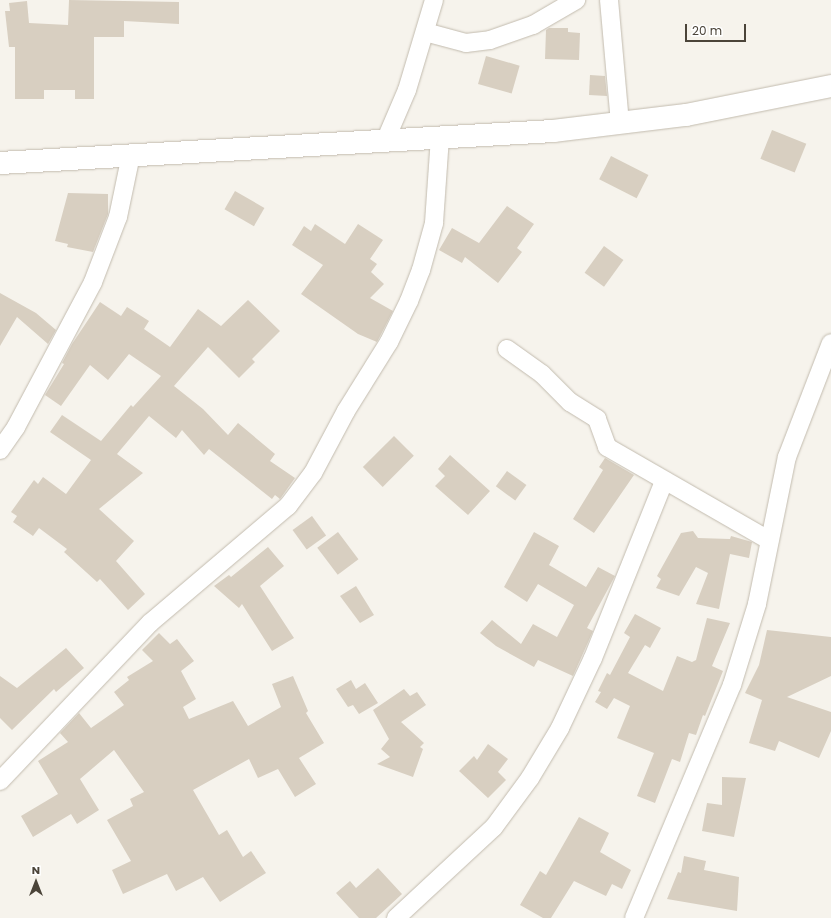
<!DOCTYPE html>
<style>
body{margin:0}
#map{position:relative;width:831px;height:918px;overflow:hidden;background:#f6f3ec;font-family:Poppins,sans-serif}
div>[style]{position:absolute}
.building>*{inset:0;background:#d8cfc1;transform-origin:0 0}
.roads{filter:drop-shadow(0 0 1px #c2bbae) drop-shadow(0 0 1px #c2bbae)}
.minor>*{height:18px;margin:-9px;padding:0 9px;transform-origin:9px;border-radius:9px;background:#fff}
.tertiary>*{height:22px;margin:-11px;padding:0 11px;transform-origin:11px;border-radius:11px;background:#fff}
span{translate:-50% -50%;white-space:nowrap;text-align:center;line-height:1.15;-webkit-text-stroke:3.5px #fff;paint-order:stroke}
.north{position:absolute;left:16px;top:862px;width:40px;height:40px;-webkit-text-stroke:3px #fff;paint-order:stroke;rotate:0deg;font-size:11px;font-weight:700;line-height:16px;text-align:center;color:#4b4439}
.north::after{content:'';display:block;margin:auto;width:14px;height:18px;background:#4b4439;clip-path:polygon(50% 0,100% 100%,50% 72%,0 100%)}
.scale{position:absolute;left:685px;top:24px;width:61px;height:18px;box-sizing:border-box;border:2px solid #4b4439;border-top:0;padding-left:5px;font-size:12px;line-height:14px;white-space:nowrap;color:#4b4439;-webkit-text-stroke:3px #fff;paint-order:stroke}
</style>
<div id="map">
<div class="building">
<i style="clip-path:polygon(69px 0,179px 2px,179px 24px,124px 21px,124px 37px,94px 37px,94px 99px,75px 99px,75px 90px,44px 90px,44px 99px,15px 99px,15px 47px,9px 47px,5px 11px,10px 11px,9px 3px,27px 1px,29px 23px,68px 25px)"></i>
<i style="clip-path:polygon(549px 28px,568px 28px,568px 32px,580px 33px,579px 60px,545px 59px,546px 30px)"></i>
<i style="left:486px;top:56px;width:35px;height:29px;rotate:16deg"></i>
<i style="clip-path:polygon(590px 75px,605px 76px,607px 96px,589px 95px)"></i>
<i style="left:772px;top:130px;width:37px;height:31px;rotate:22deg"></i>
<i style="left:611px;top:156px;width:42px;height:26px;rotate:27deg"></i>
<i style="left:235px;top:191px;width:34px;height:21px;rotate:30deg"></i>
<i style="clip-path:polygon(68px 193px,108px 194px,108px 214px,93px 252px,67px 247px,68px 244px,55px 241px)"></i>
<i style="clip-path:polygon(507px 206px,534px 224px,517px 248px,522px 252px,498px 283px,465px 257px,462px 263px,439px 250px,452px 228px,479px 243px)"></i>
<i style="clip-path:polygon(315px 224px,345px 244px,358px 224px,383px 240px,370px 259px,377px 264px,371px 272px,384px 284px,370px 298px,393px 311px,377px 342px,358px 334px,301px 294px,323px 265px,292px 245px,304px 226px,311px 231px)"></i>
<i style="left:604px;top:246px;width:24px;height:33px;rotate:36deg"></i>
<i style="clip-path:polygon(0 293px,36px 313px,56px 330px,48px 344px,17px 317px,0 346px)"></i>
<i style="clip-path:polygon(248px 300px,280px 331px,252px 359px,255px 362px,239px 378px,208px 347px,174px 386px,203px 409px,228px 435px,238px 423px,275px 454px,270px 461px,295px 478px,280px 499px,275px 495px,272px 499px,209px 449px,204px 455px,182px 430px,176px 438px,149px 416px,117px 454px,143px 473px,99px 509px,134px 541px,116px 561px,145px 594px,128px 610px,100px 579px,97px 582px,64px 552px,67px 549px,39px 528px,33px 536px,13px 522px,17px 516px,11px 512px,34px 480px,38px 484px,43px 477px,66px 494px,91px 460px,50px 432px,62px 415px,101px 441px,131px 405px,133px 407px,161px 376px,129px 354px,108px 380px,90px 365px,61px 406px,45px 395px,64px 364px,62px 363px,72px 344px,100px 302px,121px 316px,127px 307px,149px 321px,144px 329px,170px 347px,198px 309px,221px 326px)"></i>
<i style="left:394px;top:436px;width:28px;height:44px;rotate:45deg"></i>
<i style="clip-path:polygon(450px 455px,490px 491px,468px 515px,435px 486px,445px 476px,438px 469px)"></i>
<i style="clip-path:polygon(605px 458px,634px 475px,594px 533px,573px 519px,603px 470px,599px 467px)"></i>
<i style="left:507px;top:471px;width:24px;height:19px;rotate:36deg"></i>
<i style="left:312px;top:516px;width:24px;height:24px;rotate:54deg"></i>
<i style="clip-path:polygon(693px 531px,698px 538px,730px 539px,731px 536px,752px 542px,749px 558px,730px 554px,719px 609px,696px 604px,708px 573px,696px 567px,679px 596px,656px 588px,661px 579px,657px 576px,681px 533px)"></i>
<i style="left:338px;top:532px;width:34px;height:26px;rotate:53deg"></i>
<i style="clip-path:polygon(534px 532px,559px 546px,549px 565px,586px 587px,598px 567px,615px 576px,587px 628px,593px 631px,573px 676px,538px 660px,534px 667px,496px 646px,480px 633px,492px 620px,521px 644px,533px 624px,557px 637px,574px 605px,538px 584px,527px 602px,504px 587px)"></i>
<i style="clip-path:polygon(268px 547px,284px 566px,260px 586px,294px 638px,272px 651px,242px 604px,239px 608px,214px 586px,229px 575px,231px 577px)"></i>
<i style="clip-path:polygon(356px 586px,374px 615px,360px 623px,340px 596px)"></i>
<i style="clip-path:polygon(635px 614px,661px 628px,650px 648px,645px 645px,628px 673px,663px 691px,677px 656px,692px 662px,696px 660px,707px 618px,730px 623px,712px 666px,723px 671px,705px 716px,703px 715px,696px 735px,689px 733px,680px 762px,672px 759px,655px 803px,637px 796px,654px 753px,617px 738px,630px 706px,614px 698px,607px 709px,595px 702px,601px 692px,598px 691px,607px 673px,610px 675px,630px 637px,624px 633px)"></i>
<i style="clip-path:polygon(767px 630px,831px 637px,831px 676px,787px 697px,831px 712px,831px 731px,819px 758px,779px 741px,775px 751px,749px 743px,762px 700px,745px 693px,759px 665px)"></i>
<i style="clip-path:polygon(159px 633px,170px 644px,177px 639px,194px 661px,181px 671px,196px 699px,183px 707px,189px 719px,233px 701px,248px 726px,281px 707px,272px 684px,293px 676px,308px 711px,306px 713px,324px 743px,299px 758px,316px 784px,295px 797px,278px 769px,258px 778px,249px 759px,193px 790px,219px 835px,227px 830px,243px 857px,251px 851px,266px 873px,220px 902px,203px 877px,176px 891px,167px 874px,123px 894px,112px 870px,131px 861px,107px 820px,133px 806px,130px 799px,144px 792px,114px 750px,80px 779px,99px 810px,77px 824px,71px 814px,33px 837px,21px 816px,58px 794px,38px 761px,68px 742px,60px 733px,79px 713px,91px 728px,124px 705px,114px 692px,129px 680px,127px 677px,153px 661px,142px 650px)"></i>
<i style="clip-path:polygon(66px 648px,84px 668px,56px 692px,54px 689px,12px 730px,0 718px,0 676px,17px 688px)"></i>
<i style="clip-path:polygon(351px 680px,356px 689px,365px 683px,378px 703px,359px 714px,353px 705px,348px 707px,336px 689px)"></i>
<i style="clip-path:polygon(404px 689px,410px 696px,417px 692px,426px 705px,401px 722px,424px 743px,420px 747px,423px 749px,413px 777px,377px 764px,390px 757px,381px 749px,389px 739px,373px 710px)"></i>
<i style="clip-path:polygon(488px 744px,508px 759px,498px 772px,506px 780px,488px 798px,459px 771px,474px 756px,477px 760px)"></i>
<i style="clip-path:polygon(722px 777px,746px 778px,734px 837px,702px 831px,707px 803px,722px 805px)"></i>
<i style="clip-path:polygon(579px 817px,609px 833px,600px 852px,631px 870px,622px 889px,612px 884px,606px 896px,574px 881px,551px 918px,543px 918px,520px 905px,540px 871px,546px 875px)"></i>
<i style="clip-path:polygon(684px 856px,706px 861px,704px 870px,739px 877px,737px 911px,667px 899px,678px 872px,681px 873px)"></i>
<i style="clip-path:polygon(378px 868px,402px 894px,376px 918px,359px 918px,336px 893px,350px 881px,356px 888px)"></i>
</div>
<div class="roads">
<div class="minor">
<i style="left:609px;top:0;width:123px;rotate:84.9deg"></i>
<i style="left:425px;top:32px;width:42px;rotate:15deg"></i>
<i style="left:466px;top:43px;width:24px;rotate:-7deg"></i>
<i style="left:490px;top:40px;width:46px;rotate:-19.2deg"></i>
<i style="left:533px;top:25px;width:50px;rotate:-30.2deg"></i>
<i style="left:386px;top:139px;width:53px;rotate:-66.8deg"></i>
<i style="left:407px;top:90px;width:94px;rotate:-73.3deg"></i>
<i style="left:507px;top:349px;width:43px;rotate:35.5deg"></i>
<i style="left:542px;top:374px;width:40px;rotate:45deg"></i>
<i style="left:570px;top:402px;width:32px;rotate:32deg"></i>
<i style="left:597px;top:419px;width:30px;rotate:70deg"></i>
<i style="left:607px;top:447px;width:187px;rotate:29.9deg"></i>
<i style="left:0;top:450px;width:28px;rotate:-55deg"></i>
<i style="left:16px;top:427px;width:164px;rotate:-62deg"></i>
<i style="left:93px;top:282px;width:70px;rotate:-69deg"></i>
<i style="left:118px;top:217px;width:63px;rotate:-78.2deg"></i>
<i style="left:0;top:781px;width:218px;rotate:-46.5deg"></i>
<i style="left:150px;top:623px;width:181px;rotate:-40.3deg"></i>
<i style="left:288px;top:506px;width:41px;rotate:-52.9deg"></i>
<i style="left:313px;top:473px;width:70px;rotate:-62deg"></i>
<i style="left:346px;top:411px;width:81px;rotate:-58.1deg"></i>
<i style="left:389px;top:342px;width:46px;rotate:-64deg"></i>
<i style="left:409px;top:301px;width:33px;rotate:-69deg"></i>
<i style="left:421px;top:270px;width:49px;rotate:-74.5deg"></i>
<i style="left:434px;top:223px;width:86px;rotate:-86deg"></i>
<i style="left:396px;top:918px;width:134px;rotate:-42.9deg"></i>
<i style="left:494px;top:827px;width:61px;rotate:-53.7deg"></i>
<i style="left:530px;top:778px;width:58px;rotate:-59deg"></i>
<i style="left:560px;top:728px;width:77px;rotate:-64.8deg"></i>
<i style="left:593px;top:658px;width:191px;rotate:-68.1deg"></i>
<i style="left:634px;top:918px;width:253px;rotate:-67.2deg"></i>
<i style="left:732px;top:685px;width:85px;rotate:-72.8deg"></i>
<i style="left:757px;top:604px;width:150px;rotate:-78.5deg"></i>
<i style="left:787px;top:457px;width:122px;rotate:-68.9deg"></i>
</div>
<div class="tertiary">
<i style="left:0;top:163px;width:554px;rotate:-3.31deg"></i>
<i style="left:553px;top:131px;width:134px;rotate:-6.9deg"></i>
<i style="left:686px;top:115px;width:148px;rotate:-11.3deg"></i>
</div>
</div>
<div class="north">N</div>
<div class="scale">20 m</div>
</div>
